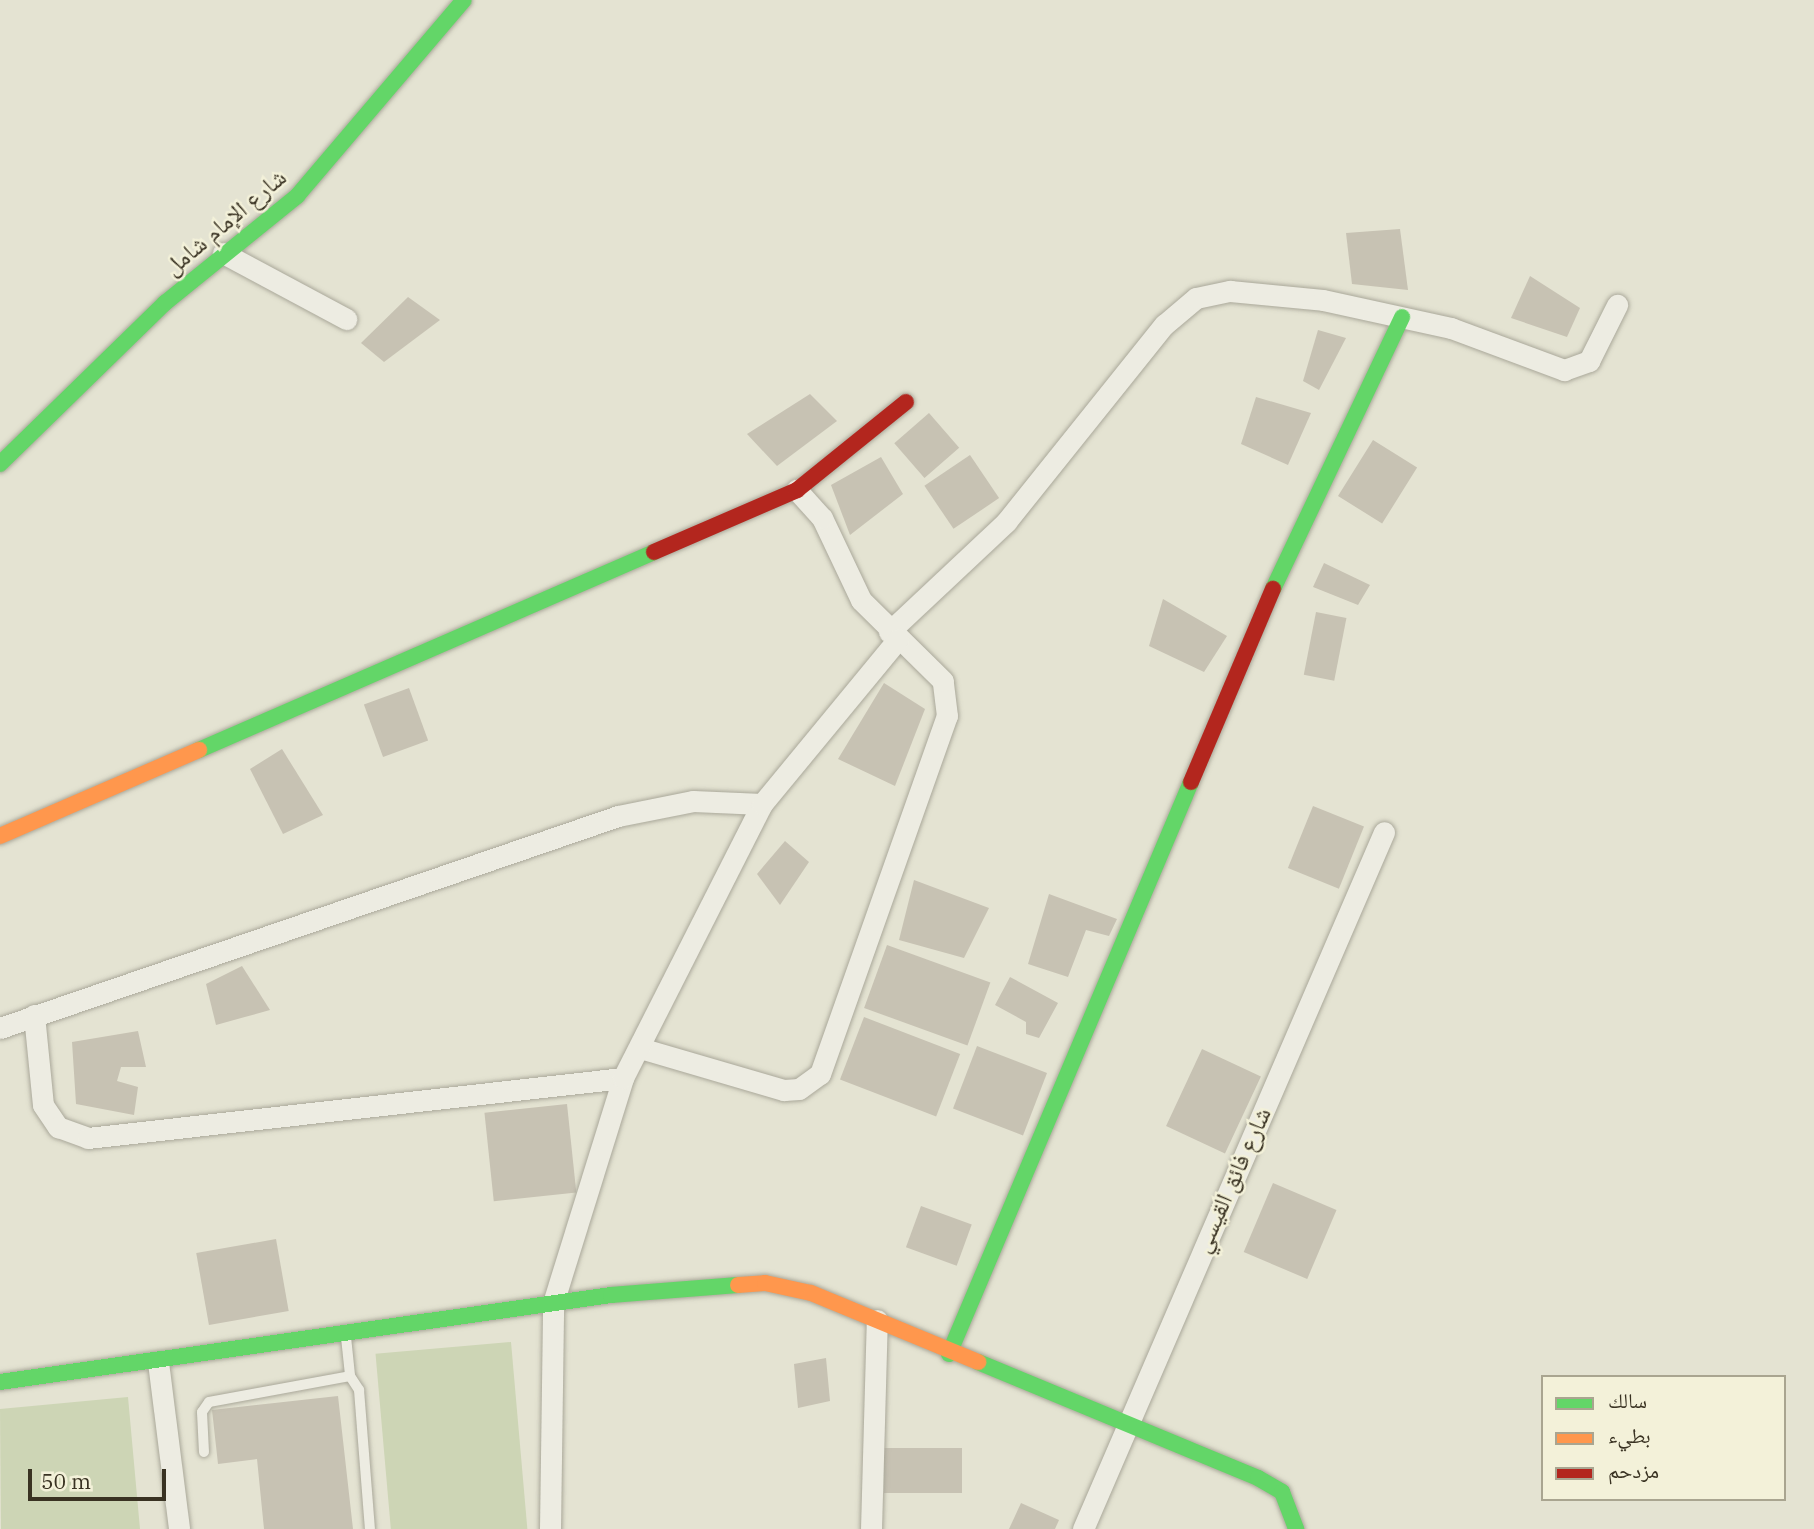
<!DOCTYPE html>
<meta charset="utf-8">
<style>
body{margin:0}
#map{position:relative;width:1814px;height:1529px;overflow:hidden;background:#e4e3d2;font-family:"IBM Plex Serif","Noto Naskh Arabic",serif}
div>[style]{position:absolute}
.green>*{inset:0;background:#cdd5b5;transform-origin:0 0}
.building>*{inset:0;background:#c7c2b3;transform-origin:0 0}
.roads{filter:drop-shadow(0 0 2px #aaa89a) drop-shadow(0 0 2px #aaa89a)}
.lane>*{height:10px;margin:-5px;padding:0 5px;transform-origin:5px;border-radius:5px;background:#edece2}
.street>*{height:21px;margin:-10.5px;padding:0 10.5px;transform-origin:10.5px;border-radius:10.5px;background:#edece2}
.fast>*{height:16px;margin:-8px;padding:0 8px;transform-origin:8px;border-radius:8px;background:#63d668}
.slow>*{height:16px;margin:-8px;padding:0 8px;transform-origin:8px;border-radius:8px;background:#ff974d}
.jam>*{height:16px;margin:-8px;padding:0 8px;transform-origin:8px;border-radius:8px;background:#b3261e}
span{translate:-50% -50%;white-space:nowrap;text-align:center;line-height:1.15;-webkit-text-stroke:5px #f3f1d9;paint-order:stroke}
.street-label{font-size:24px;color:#393222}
.legend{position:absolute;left:1541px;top:1375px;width:245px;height:126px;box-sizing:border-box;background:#f3f1d9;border:2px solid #a9a590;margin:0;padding:9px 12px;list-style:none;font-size:21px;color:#393222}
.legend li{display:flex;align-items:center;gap:14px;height:35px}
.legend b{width:35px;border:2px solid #a9a590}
.scale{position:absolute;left:28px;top:1469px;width:138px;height:32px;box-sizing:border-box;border:4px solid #393222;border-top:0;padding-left:9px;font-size:21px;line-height:24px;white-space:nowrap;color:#393222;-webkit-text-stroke:5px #f3f1d9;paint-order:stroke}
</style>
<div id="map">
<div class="green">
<i style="left:511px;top:1342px;width:188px;height:136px;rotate:85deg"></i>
<i style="clip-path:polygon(128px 1397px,140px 1529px,1px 1529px,0 1409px)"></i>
</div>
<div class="building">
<i style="clip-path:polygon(1400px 229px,1408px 290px,1352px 284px,1346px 233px)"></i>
<i style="clip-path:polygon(1530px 276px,1580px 308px,1567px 337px,1511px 318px)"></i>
<i style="clip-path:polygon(408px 297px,440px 320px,384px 362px,361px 343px)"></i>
<i style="clip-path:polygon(1318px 330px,1346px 338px,1319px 390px,1303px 381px)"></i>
<i style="clip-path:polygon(810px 394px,837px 421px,777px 466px,747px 434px)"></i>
<i style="clip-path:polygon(1256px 397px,1311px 413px,1288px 465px,1241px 444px)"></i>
<i style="left:929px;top:413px;width:46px;height:46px;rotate:49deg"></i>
<i style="left:1373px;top:440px;width:52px;height:66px;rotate:32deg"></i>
<i style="left:970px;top:455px;width:52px;height:55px;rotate:56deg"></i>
<i style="clip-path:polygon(881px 457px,903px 494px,850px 535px,831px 485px)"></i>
<i style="clip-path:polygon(1324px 563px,1370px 585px,1358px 605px,1313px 587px)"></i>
<i style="clip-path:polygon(1163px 599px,1227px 636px,1204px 672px,1149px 646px)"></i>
<i style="left:1316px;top:612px;width:31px;height:64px;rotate:11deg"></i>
<i style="clip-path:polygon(884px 683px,925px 709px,895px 786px,838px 759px)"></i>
<i style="left:409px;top:688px;width:56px;height:48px;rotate:70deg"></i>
<i style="clip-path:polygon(282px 749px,323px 815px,283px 834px,250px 769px)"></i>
<i style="left:1313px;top:806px;width:55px;height:67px;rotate:22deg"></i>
<i style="clip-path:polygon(785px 841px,809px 862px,780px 905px,757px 874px)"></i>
<i style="clip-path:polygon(914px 880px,989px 908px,964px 958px,899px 940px)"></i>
<i style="clip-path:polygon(1049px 894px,1117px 919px,1109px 936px,1086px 930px,1068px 977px,1028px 964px)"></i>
<i style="left:887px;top:945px;width:110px;height:67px;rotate:20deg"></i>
<i style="clip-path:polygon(242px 966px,270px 1010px,216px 1025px,206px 984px)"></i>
<i style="clip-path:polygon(1010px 977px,1058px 1003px,1039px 1038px,1026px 1034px,1026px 1022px,995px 1005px)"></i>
<i style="left:864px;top:1017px;width:103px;height:67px;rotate:21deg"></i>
<i style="clip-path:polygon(138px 1031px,146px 1067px,121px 1067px,117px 1081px,138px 1087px,134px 1115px,76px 1104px,72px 1042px)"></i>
<i style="left:977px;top:1046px;width:75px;height:67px;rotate:21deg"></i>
<i style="left:1202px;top:1049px;width:65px;height:85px;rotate:25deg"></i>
<i style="left:567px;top:1104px;width:89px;height:83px;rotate:84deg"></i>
<i style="left:1273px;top:1183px;width:69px;height:75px;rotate:23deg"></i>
<i style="left:921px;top:1206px;width:54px;height:44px;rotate:20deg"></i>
<i style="left:276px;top:1239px;width:73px;height:81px;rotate:80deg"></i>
<i style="clip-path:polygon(826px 1358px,830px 1401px,798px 1408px,794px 1364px)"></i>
<i style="clip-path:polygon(338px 1396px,353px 1529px,264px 1529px,257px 1459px,218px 1464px,212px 1410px)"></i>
<i style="left:884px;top:1448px;width:78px;height:45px"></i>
<i style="clip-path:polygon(1021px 1503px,1059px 1520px,1055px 1529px,1009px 1529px)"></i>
</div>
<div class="roads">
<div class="lane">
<i style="left:346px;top:1337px;width:39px;rotate:84deg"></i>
<i style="left:204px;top:1452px;width:40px;rotate:-92.9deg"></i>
<i style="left:202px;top:1412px;width:12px;rotate:-55deg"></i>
<i style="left:209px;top:1402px;width:143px;rotate:-10.4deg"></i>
<i style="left:350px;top:1376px;width:17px;rotate:57deg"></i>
<i style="left:359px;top:1390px;width:139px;rotate:85.5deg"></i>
</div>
<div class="street">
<i style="left:223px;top:253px;width:140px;rotate:28.2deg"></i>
<i style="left:889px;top:632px;width:161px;rotate:-43.2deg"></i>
<i style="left:1006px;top:522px;width:253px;rotate:-51.3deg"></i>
<i style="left:1164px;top:325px;width:42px;rotate:-40.2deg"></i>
<i style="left:1196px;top:298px;width:35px;rotate:-12deg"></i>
<i style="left:1230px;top:291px;width:93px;rotate:5.5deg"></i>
<i style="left:1323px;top:300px;width:131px;rotate:12.3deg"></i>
<i style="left:1451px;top:328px;width:121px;rotate:20.4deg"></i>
<i style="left:1564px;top:370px;width:27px;rotate:-20deg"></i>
<i style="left:1589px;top:361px;width:63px;rotate:-63.4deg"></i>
<i style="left:34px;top:1015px;width:90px;rotate:84.3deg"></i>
<i style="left:43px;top:1105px;width:27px;rotate:56deg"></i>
<i style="left:58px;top:1127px;width:32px;rotate:20deg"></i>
<i style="left:88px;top:1138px;width:538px;rotate:-6.4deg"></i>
<i style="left:0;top:1028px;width:653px;rotate:-18.93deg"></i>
<i style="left:618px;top:816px;width:76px;rotate:-11.3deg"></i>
<i style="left:693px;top:801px;width:69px;rotate:2.5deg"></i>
<i style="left:640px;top:1048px;width:150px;rotate:16.3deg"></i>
<i style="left:784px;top:1090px;width:15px;rotate:-4deg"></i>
<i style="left:799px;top:1089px;width:26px;rotate:-36deg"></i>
<i style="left:820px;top:1074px;width:380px;rotate:-70.5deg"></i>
<i style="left:947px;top:716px;width:35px;rotate:-97deg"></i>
<i style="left:943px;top:681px;width:115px;rotate:-135.4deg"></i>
<i style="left:861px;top:600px;width:91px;rotate:-115.4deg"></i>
<i style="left:822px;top:518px;width:38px;rotate:-132deg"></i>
<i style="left:158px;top:1362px;width:168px;rotate:82.8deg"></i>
<i style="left:550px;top:1529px;width:226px;rotate:-89.2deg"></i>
<i style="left:553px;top:1303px;width:236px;rotate:-72.7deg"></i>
<i style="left:623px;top:1078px;width:307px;rotate:-63.1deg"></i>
<i style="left:762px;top:804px;width:214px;rotate:-50.5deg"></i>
<i style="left:871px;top:1529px;width:209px;rotate:-88.4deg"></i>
<i style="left:1083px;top:1529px;width:759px;rotate:-66.64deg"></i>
</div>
<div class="fast">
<i style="left:0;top:464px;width:231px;rotate:-44.3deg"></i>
<i style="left:165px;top:303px;width:170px;rotate:-39deg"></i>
<i style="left:297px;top:196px;width:257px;rotate:-49.6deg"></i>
<i style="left:1273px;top:589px;width:301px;rotate:-64.6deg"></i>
<i style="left:199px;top:750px;width:496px;rotate:-23.5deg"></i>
<i style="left:949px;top:1354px;width:621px;rotate:-67.07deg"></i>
<i style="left:978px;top:1362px;width:303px;rotate:22.5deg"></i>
<i style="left:1258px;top:1478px;width:28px;rotate:30deg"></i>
<i style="left:1282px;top:1492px;width:40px;rotate:69deg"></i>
<i style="left:0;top:1382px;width:617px;rotate:-8.1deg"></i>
<i style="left:611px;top:1295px;width:127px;rotate:-4.5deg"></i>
</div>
<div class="slow">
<i style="left:0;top:836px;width:217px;rotate:-23.4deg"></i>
<i style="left:738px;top:1285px;width:27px;rotate:-4deg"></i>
<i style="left:765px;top:1283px;width:47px;rotate:12.3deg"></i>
<i style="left:811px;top:1293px;width:181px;rotate:22.4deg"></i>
</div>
<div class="jam">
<i style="left:654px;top:552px;width:156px;rotate:-23.4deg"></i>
<i style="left:797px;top:490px;width:140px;rotate:-38.9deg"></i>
<i style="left:1191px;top:782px;width:210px;rotate:-67deg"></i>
</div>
</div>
<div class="street-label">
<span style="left:225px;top:222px;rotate:-40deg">شارع الإمام شامل</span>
<span style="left:1232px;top:1180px;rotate:-66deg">شارع فائق القيسي</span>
</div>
<ul class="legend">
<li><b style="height:9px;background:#63d668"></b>سالك</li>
<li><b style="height:9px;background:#ff974d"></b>بطيء</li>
<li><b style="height:9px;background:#b3261e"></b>مزدحم</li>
</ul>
<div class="scale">50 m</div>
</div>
